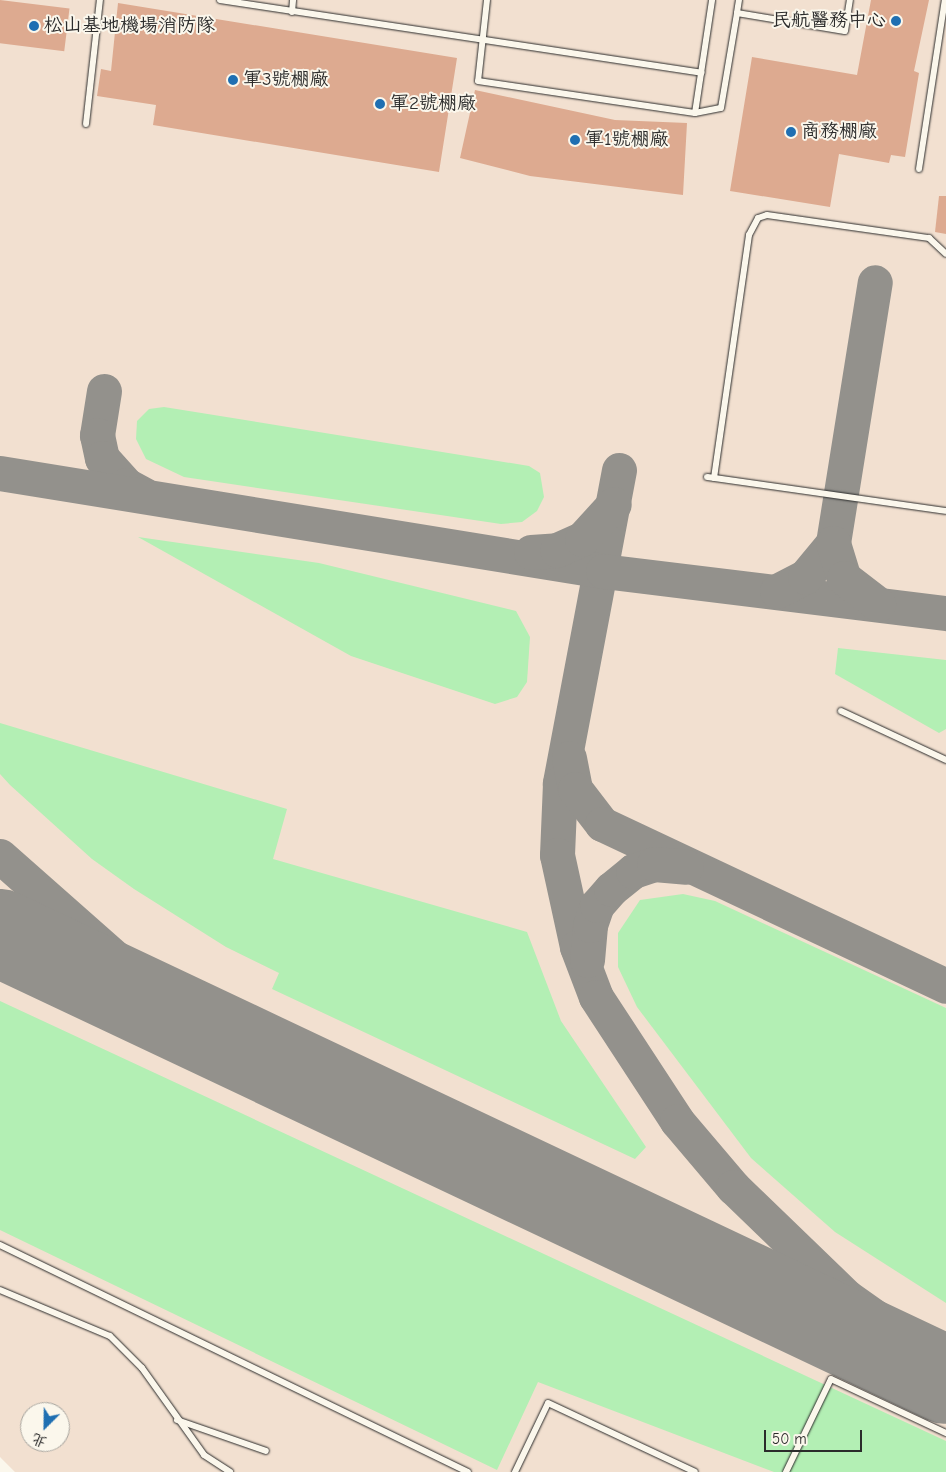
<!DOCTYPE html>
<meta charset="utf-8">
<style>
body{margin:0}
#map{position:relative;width:946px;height:1472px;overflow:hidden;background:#fbf7ec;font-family:"Comic Neue","LXGW WenKai TC",sans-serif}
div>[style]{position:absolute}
.built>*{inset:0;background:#f2e0d0}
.green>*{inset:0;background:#b3efb4}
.taxiway>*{height:35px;margin:-17.5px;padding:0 17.5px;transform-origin:17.5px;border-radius:17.5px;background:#93918c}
.runway>*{height:88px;margin:-44px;padding:0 44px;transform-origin:44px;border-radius:44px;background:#93918c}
.building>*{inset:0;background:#ddaa90;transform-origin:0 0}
.roads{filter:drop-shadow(0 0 1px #2b2b2b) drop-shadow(0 0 1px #2b2b2b)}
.lane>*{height:6px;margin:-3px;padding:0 3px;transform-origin:3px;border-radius:3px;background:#fbf7ec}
.dots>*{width:14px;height:14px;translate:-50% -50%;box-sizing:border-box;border:2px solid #fbf7ec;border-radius:50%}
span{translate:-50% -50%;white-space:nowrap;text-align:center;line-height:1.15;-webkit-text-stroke:4px #fbf7ec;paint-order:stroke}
.poi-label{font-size:19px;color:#2b2b2b}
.right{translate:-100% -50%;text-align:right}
.left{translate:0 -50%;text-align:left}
.north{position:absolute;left:20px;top:1402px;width:50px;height:50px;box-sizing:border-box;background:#fbf7ec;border:1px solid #a8a59f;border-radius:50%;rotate:203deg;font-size:14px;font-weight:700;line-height:20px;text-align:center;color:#2b2b2b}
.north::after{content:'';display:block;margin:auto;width:18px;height:22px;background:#1f6fb2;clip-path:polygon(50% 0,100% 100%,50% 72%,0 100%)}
.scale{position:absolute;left:764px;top:1430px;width:98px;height:22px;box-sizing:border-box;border:2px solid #2b2b2b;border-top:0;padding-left:6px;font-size:15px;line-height:18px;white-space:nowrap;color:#2b2b2b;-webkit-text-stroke:4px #fbf7ec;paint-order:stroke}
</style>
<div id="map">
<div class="built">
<i style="clip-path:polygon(evenodd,0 0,946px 0,946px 1472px,15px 1472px,0 1457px,0 0,30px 1412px,60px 1412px,60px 1442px,30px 1442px,30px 1412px)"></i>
</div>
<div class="green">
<i style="clip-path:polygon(164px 407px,529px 466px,540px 473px,544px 497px,537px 511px,522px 522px,501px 524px,184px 477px,146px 459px,136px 439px,137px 421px,149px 409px)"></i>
<i style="clip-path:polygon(138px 537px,319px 563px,516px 611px,530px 637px,527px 682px,517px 697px,495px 704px,351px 656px)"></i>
<i style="clip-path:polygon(838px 648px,946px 660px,946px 729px,939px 733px,835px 674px)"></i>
<i style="clip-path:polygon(0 723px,287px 809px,273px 859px,527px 932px,561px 1021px,646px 1147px,635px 1159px,272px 989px,279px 973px,226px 947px,134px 889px,92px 859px,10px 785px,0 774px)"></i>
<i style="clip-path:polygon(683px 894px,715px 901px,946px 1008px,946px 1303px,835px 1232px,751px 1158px,637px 1007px,618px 967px,618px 933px,640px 900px)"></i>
<i style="clip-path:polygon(0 1001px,946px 1441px,946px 1472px,774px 1472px,538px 1382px,497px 1470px,0 1230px)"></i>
</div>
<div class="taxiway">
<i style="left:104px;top:391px;width:45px;rotate:99deg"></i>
<i style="left:97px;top:435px;width:24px;rotate:78deg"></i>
<i style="left:102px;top:458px;width:36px;rotate:48deg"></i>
<i style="left:126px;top:485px;width:21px;rotate:28deg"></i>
<i style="left:619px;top:470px;width:319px;rotate:100.7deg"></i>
<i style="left:560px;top:783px;width:72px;rotate:92.4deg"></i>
<i style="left:557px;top:855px;width:94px;rotate:77.7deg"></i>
<i style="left:577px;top:947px;width:53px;rotate:69.2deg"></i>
<i style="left:596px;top:997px;width:148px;rotate:56.8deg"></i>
<i style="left:677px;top:1121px;width:87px;rotate:49.7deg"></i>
<i style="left:733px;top:1187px;width:158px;rotate:44deg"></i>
<i style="left:847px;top:1297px;width:121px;rotate:35.3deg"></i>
<i style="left:0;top:473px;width:611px;rotate:9.23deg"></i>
<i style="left:603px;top:571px;width:346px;rotate:7deg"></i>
<i style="left:833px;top:543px;width:264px;rotate:-80.9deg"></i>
<i style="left:531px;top:552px;width:26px;rotate:-4deg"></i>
<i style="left:557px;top:550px;width:27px;rotate:-24deg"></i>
<i style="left:582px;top:539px;width:47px;rotate:-47.6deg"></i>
<i style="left:777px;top:591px;width:31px;rotate:-27deg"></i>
<i style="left:805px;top:577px;width:44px;rotate:-50.5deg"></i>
<i style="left:833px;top:543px;width:37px;rotate:73deg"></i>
<i style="left:844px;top:578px;width:43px;rotate:37.4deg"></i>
<i style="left:569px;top:758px;width:32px;rotate:79deg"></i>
<i style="left:575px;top:789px;width:44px;rotate:52.4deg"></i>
<i style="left:602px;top:824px;width:380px;rotate:25.2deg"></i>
<i style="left:0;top:856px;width:195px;rotate:41.5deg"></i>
<i style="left:146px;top:985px;width:107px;rotate:33.5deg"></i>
<i style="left:587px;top:960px;width:35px;rotate:-85deg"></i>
<i style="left:590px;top:925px;width:21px;rotate:-71deg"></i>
<i style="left:597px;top:905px;width:21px;rotate:-49deg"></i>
<i style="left:611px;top:889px;width:28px;rotate:-39deg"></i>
<i style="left:633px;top:871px;width:22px;rotate:-18deg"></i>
<i style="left:654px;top:864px;width:32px;rotate:5deg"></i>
</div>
<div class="runway">
<i style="left:0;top:933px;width:1046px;rotate:25.29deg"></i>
</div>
<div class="building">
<i style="left:0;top:0;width:70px;height:43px;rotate:7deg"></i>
<i style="clip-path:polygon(871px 0,929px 0,914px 71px,919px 73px,905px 157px,891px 155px,889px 163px,839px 154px,830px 207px,730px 191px,752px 57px,857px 75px)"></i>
<i style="clip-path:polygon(118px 3px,457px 58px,439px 172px,153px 125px,156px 105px,97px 96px,101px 69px,111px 71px)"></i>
<i style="clip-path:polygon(475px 90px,615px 120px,687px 123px,683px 195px,530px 176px,460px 158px)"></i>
<i style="clip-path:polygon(939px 196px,946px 196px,946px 234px,935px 232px)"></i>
</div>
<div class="roads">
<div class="lane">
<i style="left:220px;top:0;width:487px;rotate:8.6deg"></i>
<i style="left:487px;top:0;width:81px;rotate:96.3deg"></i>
<i style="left:478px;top:81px;width:219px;rotate:8.4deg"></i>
<i style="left:695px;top:113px;width:114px;rotate:-81.4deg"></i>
<i style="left:739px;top:0;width:13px;rotate:99deg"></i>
<i style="left:737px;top:13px;width:109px;rotate:9.5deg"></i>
<i style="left:845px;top:31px;width:31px;rotate:-81deg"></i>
<i style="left:292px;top:12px;width:12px;rotate:-85deg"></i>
<i style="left:695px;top:113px;width:26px;rotate:-11deg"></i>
<i style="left:721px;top:108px;width:96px;rotate:-80.4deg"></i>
<i style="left:86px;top:124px;width:125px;rotate:-83.6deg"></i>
<i style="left:919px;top:169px;width:171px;rotate:-81.3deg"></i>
<i style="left:707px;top:477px;width:241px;rotate:8.1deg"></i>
<i style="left:714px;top:478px;width:246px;rotate:-81.8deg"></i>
<i style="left:749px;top:235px;width:19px;rotate:-62deg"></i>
<i style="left:758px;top:218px;width:9px;rotate:-18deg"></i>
<i style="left:767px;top:215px;width:164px;rotate:8.1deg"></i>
<i style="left:929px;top:238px;width:23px;rotate:43deg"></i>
<i style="left:841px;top:711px;width:116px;rotate:25deg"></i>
<i style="left:0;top:1245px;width:520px;rotate:25.88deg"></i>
<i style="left:0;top:1290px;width:119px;rotate:22.7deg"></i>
<i style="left:110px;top:1336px;width:45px;rotate:45deg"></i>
<i style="left:142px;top:1368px;width:107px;rotate:54.5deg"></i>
<i style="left:204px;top:1455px;width:31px;rotate:33deg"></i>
<i style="left:177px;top:1420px;width:94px;rotate:19.2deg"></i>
<i style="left:515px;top:1472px;width:76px;rotate:-64.4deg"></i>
<i style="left:548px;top:1403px;width:162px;rotate:25.1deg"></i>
<i style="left:786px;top:1472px;width:103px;rotate:-64.2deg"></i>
<i style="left:831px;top:1379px;width:127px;rotate:25.2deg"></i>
</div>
</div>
<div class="dots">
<i style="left:896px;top:21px;background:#1f6fb2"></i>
<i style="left:34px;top:26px;background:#1f6fb2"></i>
<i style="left:233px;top:80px;background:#1f6fb2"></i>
<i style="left:380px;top:104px;background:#1f6fb2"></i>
<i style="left:791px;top:132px;background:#1f6fb2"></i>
<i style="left:575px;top:140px;background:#1f6fb2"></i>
</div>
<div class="poi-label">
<span class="right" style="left:886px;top:21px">民航醫務中心</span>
<span class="left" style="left:44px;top:26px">松山基地機場消防隊</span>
<span class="left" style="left:243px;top:80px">軍3號棚廠</span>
<span class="left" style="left:390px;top:104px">軍2號棚廠</span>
<span class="left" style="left:801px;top:132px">商務棚廠</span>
<span class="left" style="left:585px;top:140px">軍1號棚廠</span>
</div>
<div class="north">北</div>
<div class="scale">50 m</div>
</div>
